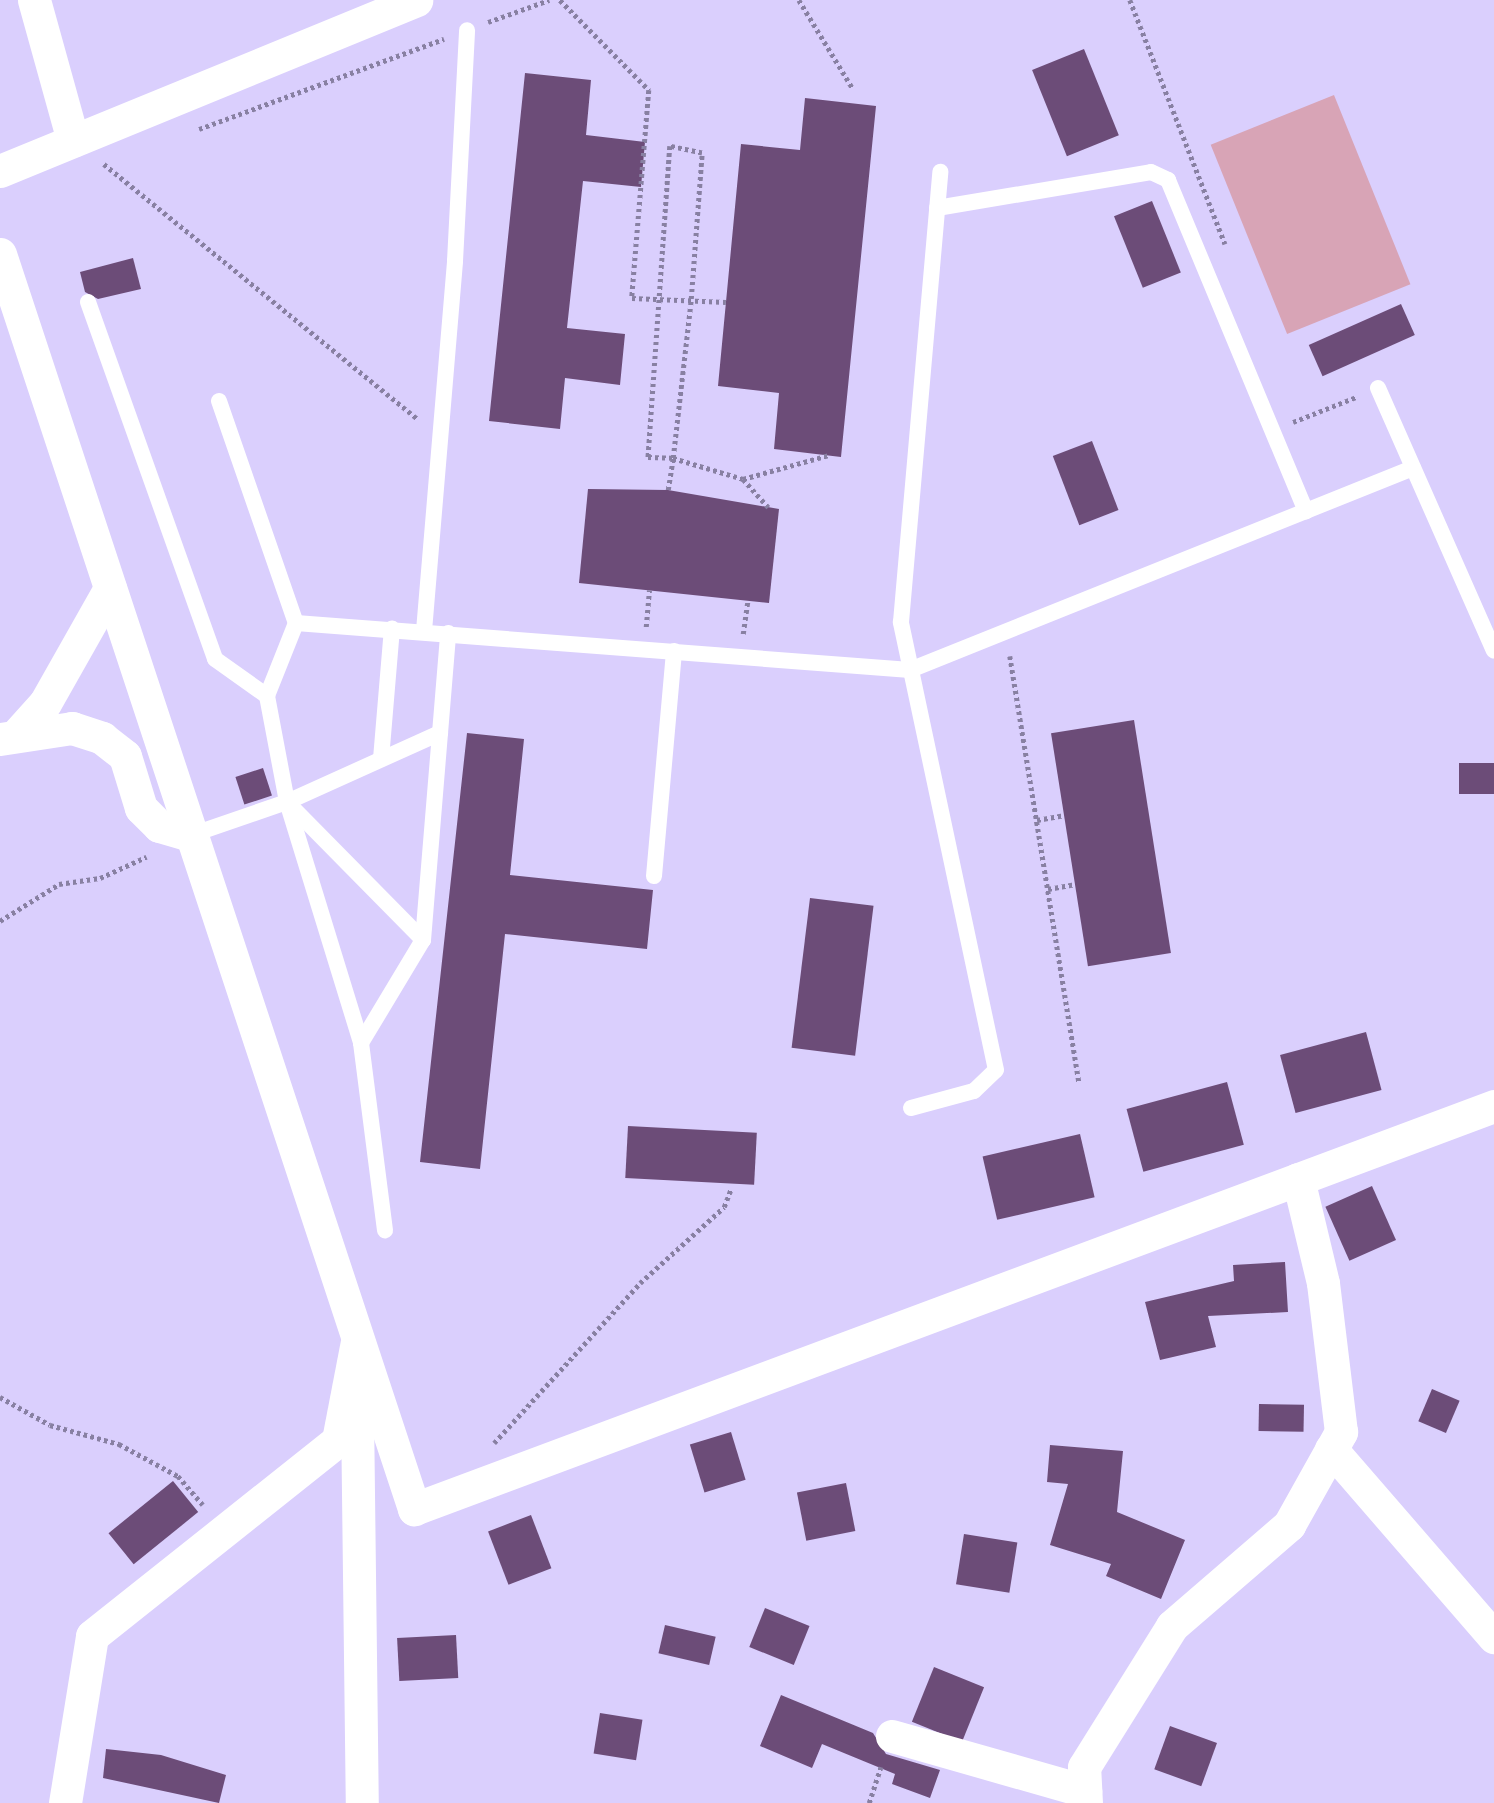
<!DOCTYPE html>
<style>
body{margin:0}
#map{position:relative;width:1494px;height:1803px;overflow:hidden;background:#dacffd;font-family:"Public Sans",sans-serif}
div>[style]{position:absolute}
.green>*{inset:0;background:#d8a4b6;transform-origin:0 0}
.building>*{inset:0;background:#6c4c78;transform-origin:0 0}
.path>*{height:4.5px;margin-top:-2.25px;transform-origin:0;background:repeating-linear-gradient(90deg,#8880a2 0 3.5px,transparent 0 7px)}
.service>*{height:16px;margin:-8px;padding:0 8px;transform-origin:8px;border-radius:8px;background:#fff}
.minor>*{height:33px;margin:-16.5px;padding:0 16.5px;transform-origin:16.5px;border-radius:16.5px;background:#fff}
span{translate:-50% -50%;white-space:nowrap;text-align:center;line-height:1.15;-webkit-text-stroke:7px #e5e0f7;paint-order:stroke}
</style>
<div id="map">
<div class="green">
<i style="left:1334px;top:95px;width:204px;height:133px;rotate:68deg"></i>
</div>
<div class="building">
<i style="left:1084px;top:49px;width:93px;height:56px;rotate:68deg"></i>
<i style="clip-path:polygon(525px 73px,591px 80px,586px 135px,645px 142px,641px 187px,583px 181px,567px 328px,625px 334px,620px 385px,565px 378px,560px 429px,489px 421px)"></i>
<i style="clip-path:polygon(805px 98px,876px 106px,841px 457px,774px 449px,779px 393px,718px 386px,741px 144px,800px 150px)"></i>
<i style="left:1152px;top:201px;width:77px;height:41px;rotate:68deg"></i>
<i style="clip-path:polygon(133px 258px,141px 289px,98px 299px,85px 292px,80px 272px)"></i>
<i style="left:1401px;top:304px;width:34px;height:101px;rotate:66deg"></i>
<i style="left:1092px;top:441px;width:74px;height:42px;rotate:69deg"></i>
<i style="clip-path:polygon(588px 489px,668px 490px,779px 509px,769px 603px,579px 583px)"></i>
<i style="left:1134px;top:720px;width:236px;height:84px;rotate:81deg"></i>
<i style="clip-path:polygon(467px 733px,524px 739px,510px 875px,653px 890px,647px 949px,505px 934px,480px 1169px,420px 1162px)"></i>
<i style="left:1459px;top:763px;width:35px;height:31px"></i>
<i style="left:263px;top:768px;width:29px;height:29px;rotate:72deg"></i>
<i style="left:810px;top:898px;width:64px;height:151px;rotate:7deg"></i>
<i style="left:1366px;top:1032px;width:60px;height:89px;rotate:75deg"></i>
<i style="left:1227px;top:1082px;width:65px;height:104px;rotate:75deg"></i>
<i style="left:628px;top:1126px;width:129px;height:52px;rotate:3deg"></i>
<i style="left:1080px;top:1134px;width:65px;height:100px;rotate:77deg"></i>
<i style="left:1372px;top:1186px;width:59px;height:51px;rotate:66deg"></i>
<i style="clip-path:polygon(1285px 1262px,1288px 1312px,1208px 1316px,1216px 1347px,1160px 1360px,1145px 1302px,1234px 1281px,1233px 1265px)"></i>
<i style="left:1432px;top:1389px;width:30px;height:35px;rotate:23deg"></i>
<i style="left:1259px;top:1404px;width:45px;height:27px;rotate:1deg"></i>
<i style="left:731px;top:1432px;width:50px;height:43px;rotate:73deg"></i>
<i style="clip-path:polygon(1050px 1445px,1123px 1451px,1117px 1512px,1185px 1540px,1161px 1599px,1106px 1576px,1111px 1564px,1050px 1545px,1068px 1484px,1047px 1482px)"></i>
<i style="left:173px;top:1481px;width:40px;height:83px;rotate:51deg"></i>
<i style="left:846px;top:1483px;width:49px;height:50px;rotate:79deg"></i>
<i style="left:531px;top:1515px;width:57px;height:46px;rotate:69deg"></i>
<i style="left:964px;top:1534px;width:54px;height:51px;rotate:9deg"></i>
<i style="left:765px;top:1608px;width:48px;height:42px;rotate:22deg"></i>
<i style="left:665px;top:1625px;width:52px;height:29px;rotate:13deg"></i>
<i style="left:456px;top:1635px;width:43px;height:59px;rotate:87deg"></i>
<i style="left:934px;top:1667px;width:54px;height:59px;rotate:22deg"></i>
<i style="clip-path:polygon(781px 1695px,873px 1733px,886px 1754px,940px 1770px,930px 1798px,892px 1784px,895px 1774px,822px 1744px,812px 1768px,760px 1746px)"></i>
<i style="left:600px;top:1713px;width:43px;height:41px;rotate:9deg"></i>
<i style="left:1170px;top:1726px;width:50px;height:46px;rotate:20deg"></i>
<i style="clip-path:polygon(106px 1749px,161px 1755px,226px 1775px,219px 1803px,103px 1778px)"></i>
</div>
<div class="path">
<i style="left:560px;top:0;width:127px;rotate:45.3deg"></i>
<i style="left:649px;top:90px;width:209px;rotate:94.7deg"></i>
<i style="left:632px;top:298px;width:94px;rotate:2.4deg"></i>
<i style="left:799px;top:0;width:102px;rotate:58.7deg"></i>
<i style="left:1130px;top:0;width:262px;rotate:68.7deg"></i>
<i style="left:488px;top:22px;width:65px;rotate:-19.8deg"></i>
<i style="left:199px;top:129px;width:261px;rotate:-20.2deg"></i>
<i style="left:104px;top:164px;width:405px;rotate:39.1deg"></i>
<i style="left:1293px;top:422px;width:68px;rotate:-21.6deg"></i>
<i style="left:743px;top:479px;width:89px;rotate:-15.6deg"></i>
<i style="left:668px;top:490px;width:32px;rotate:-81deg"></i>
<i style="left:673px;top:458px;width:160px;rotate:-83.5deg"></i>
<i style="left:691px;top:299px;width:146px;rotate:-85.7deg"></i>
<i style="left:702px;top:153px;width:33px;rotate:-168deg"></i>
<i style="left:670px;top:146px;width:312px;rotate:94deg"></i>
<i style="left:648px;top:457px;width:25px;rotate:2deg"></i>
<i style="left:673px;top:458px;width:73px;rotate:16.7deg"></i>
<i style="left:743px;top:479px;width:38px;rotate:48deg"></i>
<i style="left:646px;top:627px;width:37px;rotate:-85deg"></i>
<i style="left:743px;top:634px;width:34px;rotate:-82deg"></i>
<i style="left:1010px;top:656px;width:433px;rotate:80.8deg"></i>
<i style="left:1037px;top:820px;width:27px;rotate:-10deg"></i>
<i style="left:1048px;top:889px;width:27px;rotate:-10deg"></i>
<i style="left:0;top:921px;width:70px;rotate:-32.1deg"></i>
<i style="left:59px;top:884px;width:41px;rotate:-8.3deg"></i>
<i style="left:100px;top:878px;width:51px;rotate:-24.5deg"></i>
<i style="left:0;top:1397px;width:57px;rotate:29.2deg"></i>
<i style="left:50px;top:1425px;width:72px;rotate:15.4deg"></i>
<i style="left:119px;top:1444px;width:67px;rotate:28.5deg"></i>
<i style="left:178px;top:1476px;width:38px;rotate:49deg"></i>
<i style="left:494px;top:1443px;width:217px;rotate:-47.6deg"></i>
<i style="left:640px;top:1283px;width:113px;rotate:-42.1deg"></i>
<i style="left:724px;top:1207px;width:19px;rotate:-69deg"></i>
<i style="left:869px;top:1803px;width:38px;rotate:-72deg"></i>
</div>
<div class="service">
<i style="left:937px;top:208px;width:217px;rotate:-9.5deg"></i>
<i style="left:1151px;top:172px;width:19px;rotate:25deg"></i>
<i style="left:1168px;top:180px;width:359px;rotate:67.4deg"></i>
<i style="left:88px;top:302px;width:379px;rotate:70.4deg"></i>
<i style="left:215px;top:659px;width:64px;rotate:35.4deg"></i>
<i style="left:1378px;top:388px;width:287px;rotate:66.2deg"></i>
<i style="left:219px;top:401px;width:235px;rotate:70.9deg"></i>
<i style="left:296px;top:623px;width:79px;rotate:111.7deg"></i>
<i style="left:267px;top:696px;width:108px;rotate:79.3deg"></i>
<i style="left:287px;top:802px;width:252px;rotate:72.9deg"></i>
<i style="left:361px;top:1043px;width:189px;rotate:82.7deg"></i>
<i style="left:296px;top:623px;width:616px;rotate:4.38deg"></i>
<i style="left:910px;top:670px;width:542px;rotate:-21.88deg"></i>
<i style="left:424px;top:631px;width:371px;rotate:-85.2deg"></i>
<i style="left:455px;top:261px;width:231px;rotate:-87deg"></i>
<i style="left:381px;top:759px;width:131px;rotate:-85.2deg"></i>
<i style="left:289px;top:804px;width:191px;rotate:45.4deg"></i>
<i style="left:191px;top:835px;width:102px;rotate:-19deg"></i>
<i style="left:287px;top:802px;width:168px;rotate:-24.3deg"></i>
<i style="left:654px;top:876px;width:226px;rotate:-84.9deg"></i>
<i style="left:361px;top:1043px;width:120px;rotate:-59deg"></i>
<i style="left:423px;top:940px;width:308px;rotate:-85.3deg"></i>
<i style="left:911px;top:1108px;width:65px;rotate:-15.1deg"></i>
<i style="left:974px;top:1091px;width:30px;rotate:-44deg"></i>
<i style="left:996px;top:1070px;width:458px;rotate:-102deg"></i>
<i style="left:901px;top:622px;width:452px;rotate:-85deg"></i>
</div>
<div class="minor">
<i style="left:34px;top:0;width:146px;rotate:74.5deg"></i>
<i style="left:0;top:171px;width:450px;rotate:-22.3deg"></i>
<i style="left:0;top:254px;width:1322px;rotate:71.74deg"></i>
<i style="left:414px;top:1509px;width:1153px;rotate:-20.46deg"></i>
<i style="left:18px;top:733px;width:40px;rotate:-48deg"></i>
<i style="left:45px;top:703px;width:132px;rotate:-60.5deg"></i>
<i style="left:0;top:739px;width:73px;rotate:-8.7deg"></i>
<i style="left:72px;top:728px;width:32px;rotate:18deg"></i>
<i style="left:102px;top:738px;width:29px;rotate:38deg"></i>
<i style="left:125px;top:756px;width:54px;rotate:72.9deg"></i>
<i style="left:141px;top:808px;width:25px;rotate:45deg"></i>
<i style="left:159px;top:826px;width:33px;rotate:16deg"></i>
<i style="left:357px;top:1411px;width:392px;rotate:89.3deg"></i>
<i style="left:1331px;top:1449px;width:249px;rotate:49.1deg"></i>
<i style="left:892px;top:1736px;width:201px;rotate:15.9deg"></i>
<i style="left:65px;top:1803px;width:169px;rotate:-80.8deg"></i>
<i style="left:92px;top:1636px;width:315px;rotate:-38.5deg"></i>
<i style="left:338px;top:1440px;width:101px;rotate:-79.1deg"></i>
<i style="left:1086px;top:1803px;width:36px;rotate:-93deg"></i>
<i style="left:1084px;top:1767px;width:166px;rotate:-58deg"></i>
<i style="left:1172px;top:1626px;width:155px;rotate:-40.8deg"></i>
<i style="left:1289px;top:1525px;width:107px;rotate:-60.8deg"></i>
<i style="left:1341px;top:1432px;width:150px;rotate:-96.9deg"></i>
<i style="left:1323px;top:1283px;width:107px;rotate:-103.5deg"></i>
</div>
</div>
